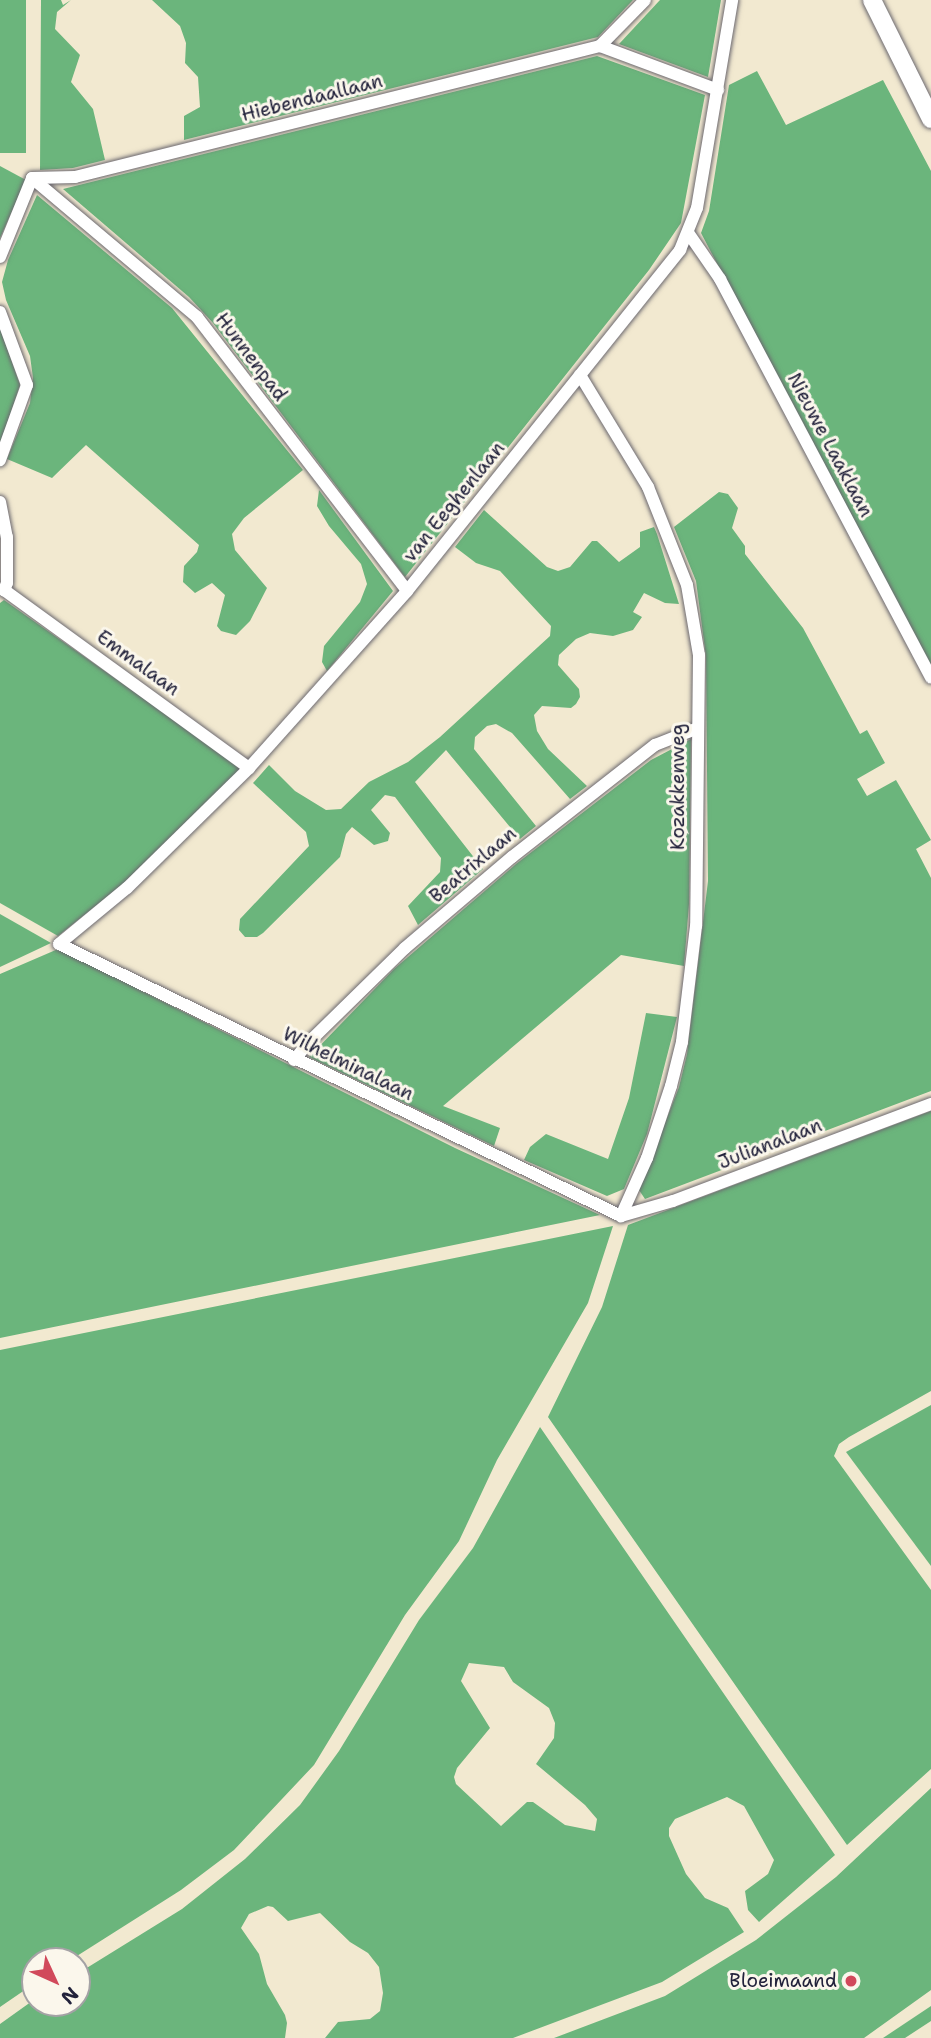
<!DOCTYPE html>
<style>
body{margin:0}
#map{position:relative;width:931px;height:2038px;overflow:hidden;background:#f2e9d0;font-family:"Shantell Sans",sans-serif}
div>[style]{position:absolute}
.forest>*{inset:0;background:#6bb57c;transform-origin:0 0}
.roads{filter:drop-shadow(0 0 2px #6b686f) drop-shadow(0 0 2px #6b686f)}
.minor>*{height:12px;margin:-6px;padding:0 6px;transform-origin:6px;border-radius:6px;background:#fff}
.secondary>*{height:18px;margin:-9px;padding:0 9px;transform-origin:9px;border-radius:9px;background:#fff}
.dots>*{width:19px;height:19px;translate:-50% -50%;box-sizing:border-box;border:4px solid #fbf7ec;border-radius:50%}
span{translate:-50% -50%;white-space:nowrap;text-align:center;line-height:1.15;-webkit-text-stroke:6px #fbf7ec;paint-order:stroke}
.street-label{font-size:19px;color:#22223b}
.poi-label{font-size:19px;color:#22223b}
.right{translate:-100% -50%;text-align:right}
.north{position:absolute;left:21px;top:1947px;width:70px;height:70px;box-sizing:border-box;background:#fbf7ec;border:2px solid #a4a2a5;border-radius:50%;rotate:135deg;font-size:19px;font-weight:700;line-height:28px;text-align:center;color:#22223b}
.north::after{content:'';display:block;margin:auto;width:24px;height:32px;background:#d1495b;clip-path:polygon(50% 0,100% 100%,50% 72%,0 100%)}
</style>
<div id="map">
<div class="forest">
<i style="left:0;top:0;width:26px;height:153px"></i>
<i style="clip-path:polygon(41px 0,61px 0,63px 5px,71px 0,57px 12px,55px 29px,80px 55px,71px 82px,93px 109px,105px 160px,73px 168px,40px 170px)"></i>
<i style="clip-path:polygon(152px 0,633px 0,598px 37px,184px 140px,184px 116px,200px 107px,198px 77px,185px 63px,186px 43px,180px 26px)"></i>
<i style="clip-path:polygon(660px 0,721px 0,708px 77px,619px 44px)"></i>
<i style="clip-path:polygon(597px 56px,705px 95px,681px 223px,649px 270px,405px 577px,213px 323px,189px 297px,63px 189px)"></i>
<i style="clip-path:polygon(757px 71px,786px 125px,883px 80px,931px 171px,931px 670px,701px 233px,709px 211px,729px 85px)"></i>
<i style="clip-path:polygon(0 166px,26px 180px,0 238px)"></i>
<i style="clip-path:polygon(37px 195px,172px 308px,303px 470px,244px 518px,232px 534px,235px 550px,267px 588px,250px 621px,236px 635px,221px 631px,217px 626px,225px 595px,212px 583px,195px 593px,183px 582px,184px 566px,197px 552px,199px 545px,86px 445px,52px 478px,7px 459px,30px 403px,33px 378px,30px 356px,6px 300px,2px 282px,8px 260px)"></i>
<i style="clip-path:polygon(0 328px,20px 385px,0 445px)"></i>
<i style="clip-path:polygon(319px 490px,393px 591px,327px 671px,322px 662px,324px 646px,360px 602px,367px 584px,361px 564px,329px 526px,317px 506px)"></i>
<i style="clip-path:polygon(719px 492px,728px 494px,738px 508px,732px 528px,745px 546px,745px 554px,803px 628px,860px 734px,867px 730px,885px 763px,857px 779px,867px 796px,896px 780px,931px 840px,916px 849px,931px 878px,931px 1091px,645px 1199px,639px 1190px,679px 1087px,687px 1054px,708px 881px,706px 657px,696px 581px,674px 527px)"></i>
<i style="clip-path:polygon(484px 510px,547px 567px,558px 571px,570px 567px,592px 541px,597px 541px,619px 562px,640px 547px,640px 532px,654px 527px,657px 534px,679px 604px,665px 603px,644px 593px,633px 612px,642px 617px,633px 630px,613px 636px,590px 633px,576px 639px,559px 655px,558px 665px,579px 689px,580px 697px,576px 704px,571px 708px,542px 706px,534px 715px,537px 731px,548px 749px,587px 786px,570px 799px,512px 733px,496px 724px,487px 726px,475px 737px,474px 749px,536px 826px,520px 839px,446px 750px,415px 782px,483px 869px,418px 925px,408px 906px,440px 872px,441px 858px,395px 797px,385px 795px,371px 810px,390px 833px,388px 841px,374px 845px,352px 827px,346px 834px,340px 857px,263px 933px,257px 937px,245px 937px,239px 930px,240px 919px,309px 846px,306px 832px,253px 783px,269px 765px,295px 791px,326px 810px,341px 809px,369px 782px,408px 762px,440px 737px,550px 636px,551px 626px,500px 571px,476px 563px,455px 547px)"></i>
<i style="clip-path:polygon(4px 600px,242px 768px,123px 884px,58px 936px,0 903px,0 603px)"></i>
<i style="clip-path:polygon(691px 739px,689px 904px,684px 966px,621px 955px,443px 1106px,500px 1128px,494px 1146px,309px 1057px,394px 969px,516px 864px,651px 760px)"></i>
<i style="clip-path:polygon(0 914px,51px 943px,0 967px)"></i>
<i style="clip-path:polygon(58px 949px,455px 1148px,600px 1215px,0 1338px,0 974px)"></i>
<i style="clip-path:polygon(646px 1013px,677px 1017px,647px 1134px,624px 1189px,607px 1196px,524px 1160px,530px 1147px,546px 1134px,608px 1159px,629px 1098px)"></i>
<i style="clip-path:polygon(931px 1111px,931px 1391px,849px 1437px,839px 1444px,834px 1456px,931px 1590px,931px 1769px,847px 1845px,548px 1417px,602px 1307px,628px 1225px)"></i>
<i style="clip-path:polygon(613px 1226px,588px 1303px,497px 1460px,459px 1541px,405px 1615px,314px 1765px,234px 1850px,181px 1890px,69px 1961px,35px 1961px,35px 1983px,0 2007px,0 1350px)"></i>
<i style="clip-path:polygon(931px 1405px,931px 1566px,846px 1452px)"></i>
<i style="clip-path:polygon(evenodd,540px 1427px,835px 1855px,759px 1922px,748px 1910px,745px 1891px,768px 1874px,774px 1860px,744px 1806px,727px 1797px,675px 1819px,669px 1828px,669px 1836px,686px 1874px,705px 1898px,728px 1908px,744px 1932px,662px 1982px,513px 2038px,325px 2038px,338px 2022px,370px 2019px,380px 2011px,383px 1993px,379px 1967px,368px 1953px,350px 1942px,320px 1913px,288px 1921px,273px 1907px,268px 1906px,249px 1914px,241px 1928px,259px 1954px,267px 1984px,285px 2015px,287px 2023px,285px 2038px,0 2038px,0 2024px,35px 1999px,35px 2003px,77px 2003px,77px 1974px,182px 1909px,245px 1859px,300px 1805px,339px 1751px,419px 1620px,473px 1548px,540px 1427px,469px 1663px,504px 1667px,513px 1682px,549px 1708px,555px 1723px,554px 1738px,536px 1764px,585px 1805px,597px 1819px,595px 1831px,565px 1825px,533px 1802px,527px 1802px,501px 1826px,456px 1784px,454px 1777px,457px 1768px,490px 1728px,461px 1681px,469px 1663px)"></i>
<i style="clip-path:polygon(931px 1788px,931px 1990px,864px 2038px,554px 2038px,665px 1996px,756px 1940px,836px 1877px)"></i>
<i style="clip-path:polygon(931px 2006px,931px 2021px,905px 2038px,883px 2038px)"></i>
</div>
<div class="roads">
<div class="minor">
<i style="left:600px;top:46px;width:126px;rotate:20.4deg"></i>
<i style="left:32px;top:178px;width:43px;rotate:-1.3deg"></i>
<i style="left:75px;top:177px;width:541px;rotate:-14.01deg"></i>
<i style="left:600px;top:46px;width:64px;rotate:-45.6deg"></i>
<i style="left:32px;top:178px;width:216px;rotate:40.1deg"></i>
<i style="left:197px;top:317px;width:345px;rotate:52.5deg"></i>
<i style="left:689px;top:234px;width:55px;rotate:55.4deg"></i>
<i style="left:720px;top:279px;width:451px;rotate:62.1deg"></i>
<i style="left:0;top:257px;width:85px;rotate:-67.9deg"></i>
<i style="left:0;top:312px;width:78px;rotate:69.7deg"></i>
<i style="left:27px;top:385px;width:80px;rotate:109.8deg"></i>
<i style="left:580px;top:375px;width:131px;rotate:58.7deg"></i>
<i style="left:648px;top:487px;width:105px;rotate:68.3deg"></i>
<i style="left:687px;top:585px;width:71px;rotate:80.3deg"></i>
<i style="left:699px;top:655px;width:271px;rotate:90.6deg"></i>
<i style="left:696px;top:926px;width:117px;rotate:96.9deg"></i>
<i style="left:682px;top:1042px;width:45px;rotate:104deg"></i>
<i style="left:671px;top:1086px;width:76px;rotate:108.4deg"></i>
<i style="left:647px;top:1158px;width:64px;rotate:114.1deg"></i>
<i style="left:0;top:502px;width:36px;rotate:79deg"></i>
<i style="left:7px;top:537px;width:46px;rotate:90deg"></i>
<i style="left:7px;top:583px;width:8px;rotate:113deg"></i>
<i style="left:4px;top:590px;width:303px;rotate:36deg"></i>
<i style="left:294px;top:1060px;width:23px;rotate:-50deg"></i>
<i style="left:309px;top:1042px;width:134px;rotate:-44.4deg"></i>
<i style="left:405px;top:948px;width:140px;rotate:-40.4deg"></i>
<i style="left:512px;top:857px;width:182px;rotate:-38.1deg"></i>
<i style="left:655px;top:745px;width:46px;rotate:-21.6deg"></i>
<i style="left:621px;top:1216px;width:624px;rotate:-154.17deg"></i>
<i style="left:59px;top:944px;width:88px;rotate:-39.5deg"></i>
<i style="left:127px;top:888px;width:171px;rotate:-44.5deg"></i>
<i style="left:249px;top:768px;width:237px;rotate:-48.2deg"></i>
<i style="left:407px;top:591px;width:437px;rotate:-51.3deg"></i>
<i style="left:680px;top:250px;width:45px;rotate:-68deg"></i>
<i style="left:697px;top:208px;width:211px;rotate:-80.4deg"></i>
<i style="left:621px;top:1216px;width:54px;rotate:-16.1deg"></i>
<i style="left:673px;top:1201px;width:276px;rotate:-20.6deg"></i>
</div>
<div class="secondary">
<i style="left:872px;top:0;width:133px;rotate:63.6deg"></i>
</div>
</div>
<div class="dots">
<i style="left:851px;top:1981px;background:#d1495b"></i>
</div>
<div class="street-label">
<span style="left:312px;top:98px;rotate:-14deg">Hiebendaallaan</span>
<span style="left:251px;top:357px;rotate:53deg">Hunnenpad</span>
<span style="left:830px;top:445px;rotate:62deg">Nieuwe Laaklaan</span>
<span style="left:454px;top:502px;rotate:-51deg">van Eeghenlaan</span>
<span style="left:138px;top:663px;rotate:36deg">Emmalaan</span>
<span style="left:678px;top:787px;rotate:-90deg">Kozakkenweg</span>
<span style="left:473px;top:865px;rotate:-40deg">Beatrixlaan</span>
<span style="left:348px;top:1064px;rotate:26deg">Wilhelminalaan</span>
<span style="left:770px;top:1144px;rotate:-21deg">Julianalaan</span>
</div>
<div class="poi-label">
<span class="right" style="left:837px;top:1981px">Bloeimaand</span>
</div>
<div class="north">N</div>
</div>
